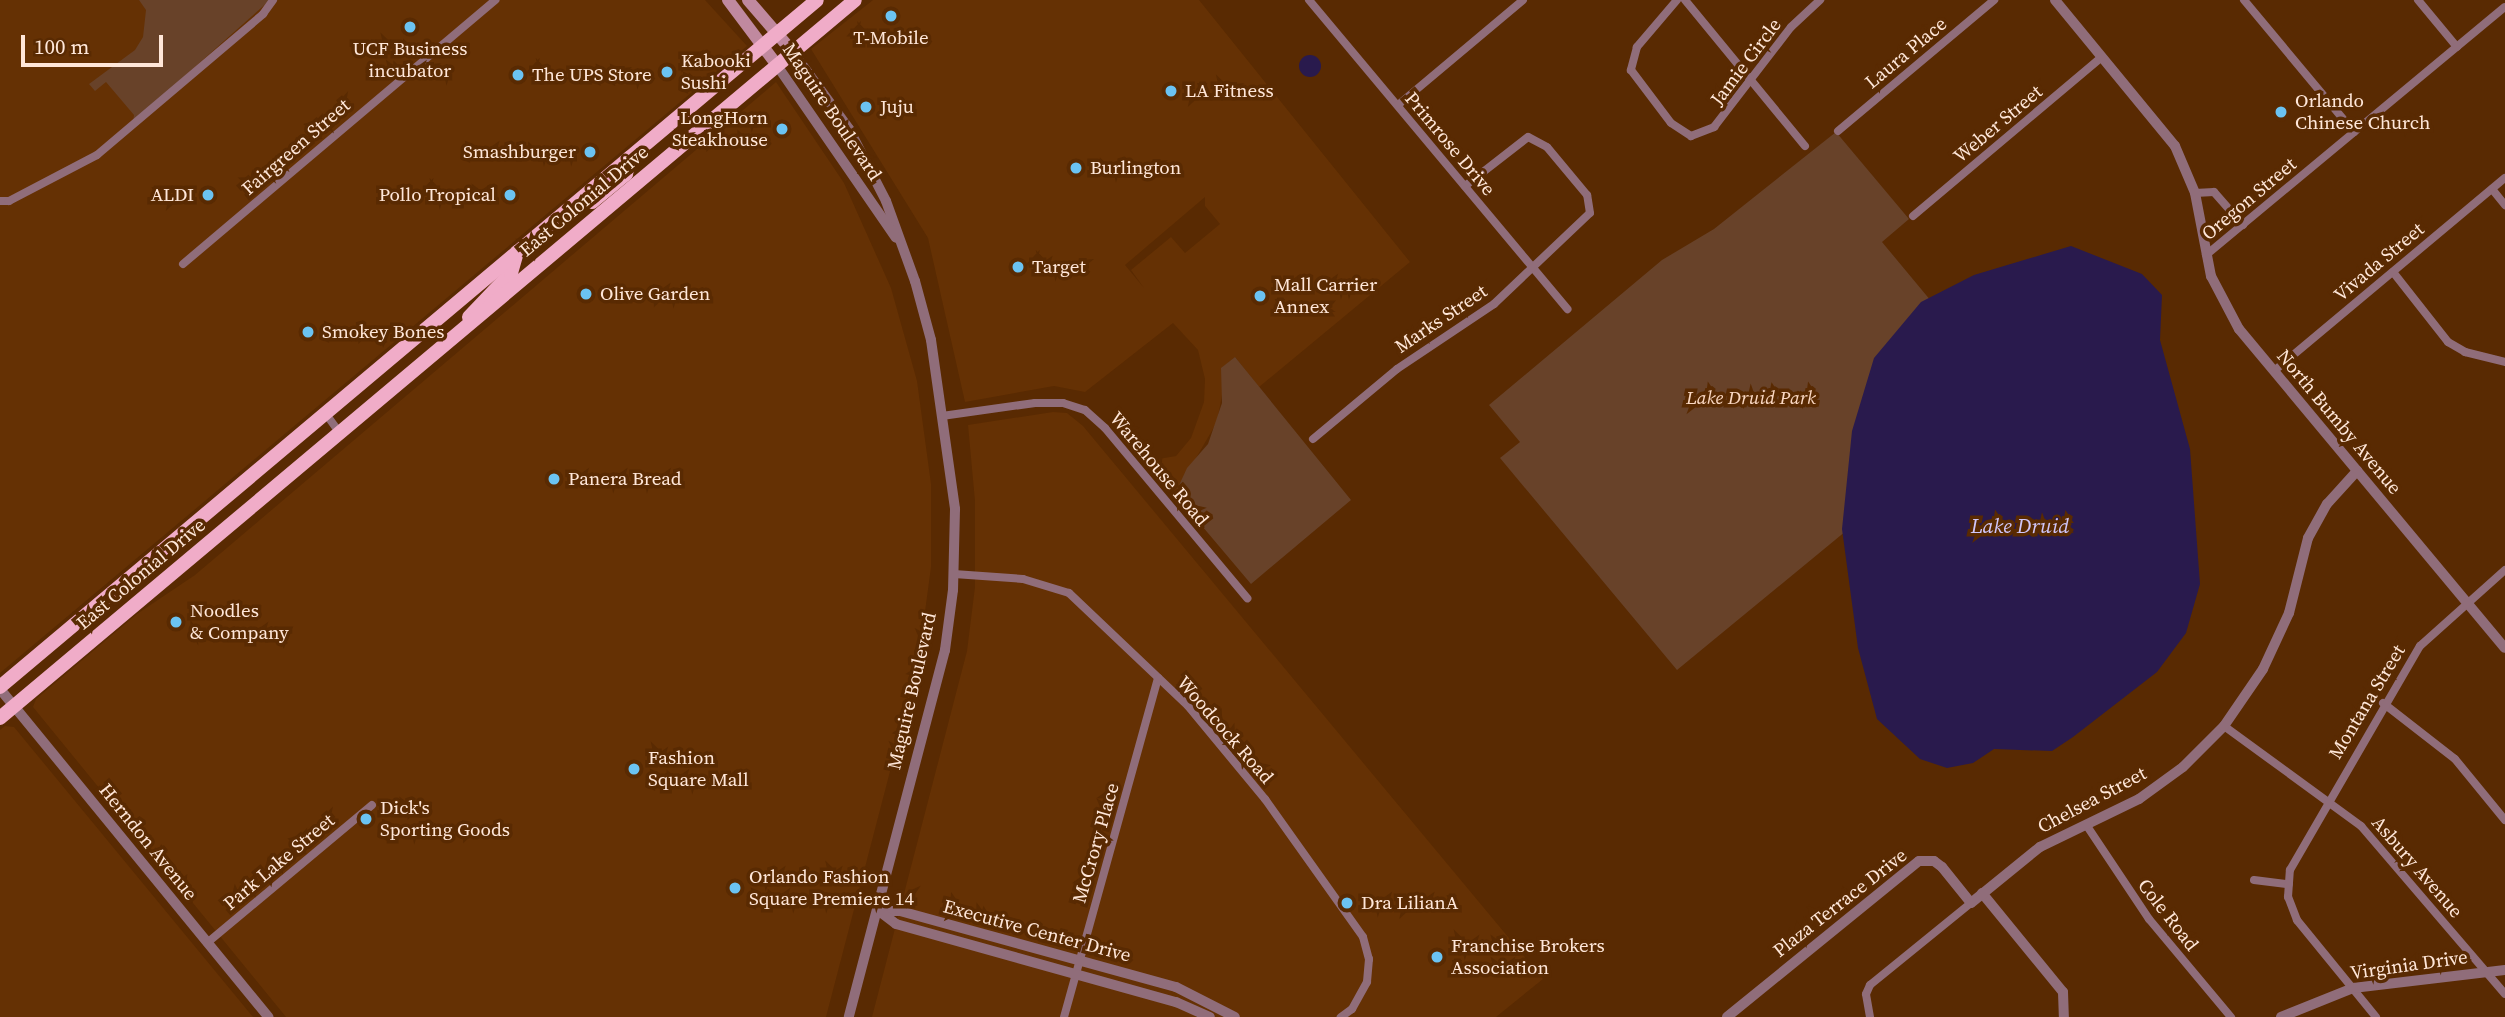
<!DOCTYPE html>
<style>
body{margin:0}
#map{position:relative;width:2505px;height:1017px;overflow:hidden;background:#592a02;font-family:"Source Serif 4",serif}
div>[style]{position:absolute}
.built>*{inset:0;background:#653104}
.green>*{inset:0;background:#684229}
.water>*{inset:0;background:#291a4d}
.round{border-radius:50%}
.minor>*{height:8px;margin:-4px;padding:0 4px;transform-origin:4px;border-radius:4px;background:#906d7a}
.tertiary>*{height:10px;margin:-5px;padding:0 5px;transform-origin:5px;border-radius:5px;background:#906d7a}
.secondary>*{height:12px;margin:-6px;padding:0 6px;transform-origin:6px;border-radius:6px;background:#c0899f}
.trunk>*{height:14px;margin:-7px;padding:0 7px;transform-origin:7px;border-radius:7px;background:#f0acc8}
.dots>*{width:19px;height:19px;translate:-50% -50%;box-sizing:border-box;border:4px solid #592a02;border-radius:50%}
span{translate:-50% -50%;white-space:nowrap;text-align:center;line-height:1.15;-webkit-text-stroke:7px #592a02;paint-order:stroke}
.poi-label{font-size:19px;color:#ffe7d9}
.left{translate:0 -50%;text-align:left}
.right{translate:-100% -50%;text-align:right}
.street-label{font-size:19px;color:#ffe7d9}
.park-label{font-size:19px;color:#fbd9c4;font-style:italic}
.water-label{font-size:21px;color:#d0c6fa;font-style:italic}
.scale{position:absolute;left:21px;top:35px;width:142px;height:32px;box-sizing:border-box;border:4px solid #ffe7d9;border-top:0;padding-left:9px;font-size:21px;line-height:24px;white-space:nowrap;color:#ffe7d9;-webkit-text-stroke:5px #592a02;paint-order:stroke}
</style>
<div id="map">
<div class="built">
<i style="clip-path:polygon(0 0,705px 0,747px 46px,0 673px)"></i>
<i style="clip-path:polygon(evenodd,873px 0,1199px 0,1410px 262px,1259px 387px,1235px 357px,1222px 368px,1224px 384px,1217px 422px,1175px 494px,1147px 461px,1176px 456px,1191px 438px,1204px 402px,1205px 379px,1198px 350px,1173px 323px,1085px 392px,1054px 386px,965px 402px,928px 238px,811px 49px,873px 0,1205px 197px,1205px 206px,1220px 224px,1185px 253px,1171px 237px,1131px 270px,1144px 288px,1125px 265px,1205px 197px)"></i>
<i style="clip-path:polygon(776px 82px,844px 183px,891px 288px,917px 381px,931px 484px,931px 567px,918px 664px,826px 1017px,286px 1017px,33px 707px,36px 699px,137px 614px,195px 575px)"></i>
<i style="clip-path:polygon(1053px 412px,1067px 413px,1083px 426px,1543px 979px,1496px 1017px,872px 1017px,967px 651px,975px 587px,975px 501px,968px 425px)"></i>
<i style="clip-path:polygon(5px 726px,14px 727px,253px 1017px,0 1017px,0 730px)"></i>
</div>
<div class="green">
<i style="clip-path:polygon(139px 0,270px 0,133px 122px,134px 115px,106px 82px,95px 91px,89px 84px,135px 50px,143px 37px,146px 10px)"></i>
<i style="clip-path:polygon(1836px 132px,1909px 219px,1882px 242px,2010px 396px,1677px 670px,1500px 458px,1520px 442px,1489px 405px,1662px 260px,1714px 229px)"></i>
<i style="clip-path:polygon(1235px 357px,1351px 500px,1251px 584px,1175px 494px,1187px 468px,1208px 444px,1222px 403px,1221px 368px)"></i>
</div>
<div class="water">
<i class="round" style="left:1299px;top:55px;width:22px;height:22px"></i>
<i style="clip-path:polygon(2071px 246px,2142px 274px,2162px 295px,2160px 340px,2190px 449px,2200px 584px,2186px 633px,2157px 672px,2073px 737px,2052px 751px,1994px 749px,1973px 763px,1947px 768px,1920px 759px,1877px 719px,1858px 648px,1842px 529px,1852px 431px,1874px 358px,1921px 302px,1974px 275px)"></i>
</div>
<div class="minor">
<i style="left:1309px;top:0;width:403px;rotate:50.1deg"></i>
<i style="left:1677px;top:0;width:62px;rotate:130.4deg"></i>
<i style="left:1637px;top:47px;width:24px;rotate:105deg"></i>
<i style="left:1631px;top:70px;width:66px;rotate:53deg"></i>
<i style="left:1671px;top:123px;width:24px;rotate:33deg"></i>
<i style="left:1691px;top:136px;width:25px;rotate:-21deg"></i>
<i style="left:1714px;top:127px;width:126px;rotate:-52.4deg"></i>
<i style="left:1791px;top:27px;width:40px;rotate:-43deg"></i>
<i style="left:1685px;top:0;width:189px;rotate:50.6deg"></i>
<i style="left:2244px;top:0;width:172px;rotate:50.2deg"></i>
<i style="left:2418px;top:0;width:61px;rotate:50.3deg"></i>
<i style="left:1398px;top:105px;width:163px;rotate:-40deg"></i>
<i style="left:1838px;top:131px;width:204px;rotate:-40deg"></i>
<i style="left:2492px;top:189px;width:21px;rotate:51deg"></i>
<i style="left:2195px;top:193px;width:19px;rotate:-3deg"></i>
<i style="left:2214px;top:192px;width:44px;rotate:48.7deg"></i>
<i style="left:0;top:201px;width:9px"></i>
<i style="left:9px;top:201px;width:99px;rotate:-27.6deg"></i>
<i style="left:97px;top:155px;width:218px;rotate:-40.3deg"></i>
<i style="left:263px;top:14px;width:17px;rotate:-54deg"></i>
<i style="left:1913px;top:216px;width:247px;rotate:-40.1deg"></i>
<i style="left:2206px;top:255px;width:388px;rotate:-39.7deg"></i>
<i style="left:183px;top:264px;width:409px;rotate:-40.2deg"></i>
<i style="left:2393px;top:272px;width:89px;rotate:51.8deg"></i>
<i style="left:2448px;top:342px;width:20px;rotate:30deg"></i>
<i style="left:2465px;top:352px;width:41px;rotate:14deg"></i>
<i style="left:2274px;top:371px;width:301px;rotate:-39.9deg"></i>
<i style="left:326px;top:414px;width:22px;rotate:54deg"></i>
<i style="left:942px;top:416px;width:94px;rotate:-8deg"></i>
<i style="left:1035px;top:403px;width:28px"></i>
<i style="left:1063px;top:403px;width:23px;rotate:18deg"></i>
<i style="left:1085px;top:410px;width:27px;rotate:42deg"></i>
<i style="left:1105px;top:428px;width:222px;rotate:50.1deg"></i>
<i style="left:1313px;top:439px;width:109px;rotate:-39.8deg"></i>
<i style="left:1397px;top:369px;width:117px;rotate:-33.8deg"></i>
<i style="left:1494px;top:304px;width:132px;rotate:-43.5deg"></i>
<i style="left:1590px;top:213px;width:18px;rotate:-99deg"></i>
<i style="left:1587px;top:195px;width:62px;rotate:-129.8deg"></i>
<i style="left:1547px;top:147px;width:21px;rotate:-152deg"></i>
<i style="left:1528px;top:137px;width:80px;rotate:142.1deg"></i>
<i style="left:954px;top:574px;width:69px;rotate:4.1deg"></i>
<i style="left:1023px;top:579px;width:48px;rotate:16.9deg"></i>
<i style="left:1069px;top:593px;width:164px;rotate:43.5deg"></i>
<i style="left:1188px;top:706px;width:121px;rotate:50.4deg"></i>
<i style="left:1265px;top:799px;width:169px;rotate:54.6deg"></i>
<i style="left:1363px;top:937px;width:23px;rotate:75deg"></i>
<i style="left:1369px;top:959px;width:23px;rotate:95deg"></i>
<i style="left:1367px;top:982px;width:31px;rotate:119deg"></i>
<i style="left:1352px;top:1009px;width:14px;rotate:144deg"></i>
<i style="left:2383px;top:703px;width:91px;rotate:37.9deg"></i>
<i style="left:2455px;top:759px;width:79px;rotate:50.7deg"></i>
<i style="left:2224px;top:726px;width:170px;rotate:36.1deg"></i>
<i style="left:2361px;top:826px;width:221px;rotate:49.4deg"></i>
<i style="left:2087px;top:826px;width:112px;rotate:56.3deg"></i>
<i style="left:2149px;top:919px;width:128px;rotate:50.1deg"></i>
<i style="left:2254px;top:880px;width:35px;rotate:7deg"></i>
<i style="left:207px;top:943px;width:215px;rotate:-39.9deg"></i>
<i style="left:1064px;top:1017px;width:352px;rotate:-74.5deg"></i>
<i style="left:1870px;top:1017px;width:23px;rotate:-100deg"></i>
<i style="left:1866px;top:994px;width:10px;rotate:-66deg"></i>
<i style="left:1870px;top:985px;width:130px;rotate:-39.1deg"></i>
<i style="left:2376px;top:1017px;width:125px;rotate:-129.2deg"></i>
<i style="left:2297px;top:920px;width:25px;rotate:-111deg"></i>
<i style="left:2288px;top:897px;width:27px;rotate:-86deg"></i>
<i style="left:2290px;top:870px;width:259px;rotate:-59.9deg"></i>
<i style="left:2420px;top:646px;width:114px;rotate:-41.8deg"></i>
</div>
<div class="tertiary">
<i style="left:2055px;top:0;width:189px;rotate:50.6deg"></i>
<i style="left:2175px;top:146px;width:51px;rotate:66.9deg"></i>
<i style="left:2195px;top:193px;width:85px;rotate:79.1deg"></i>
<i style="left:2211px;top:276px;width:60px;rotate:62.2deg"></i>
<i style="left:2239px;top:329px;width:415px;rotate:50.2deg"></i>
<i style="left:792px;top:51px;width:97px;rotate:53.8deg"></i>
<i style="left:849px;top:129px;width:81px;rotate:62.8deg"></i>
<i style="left:886px;top:201px;width:85px;rotate:70.1deg"></i>
<i style="left:915px;top:281px;width:61px;rotate:74.8deg"></i>
<i style="left:931px;top:340px;width:171px;rotate:81.9deg"></i>
<i style="left:955px;top:509px;width:81px;rotate:91.4deg"></i>
<i style="left:953px;top:590px;width:61px;rotate:97.6deg"></i>
<i style="left:945px;top:650px;width:379px;rotate:104.7deg"></i>
<i style="left:776px;top:64px;width:211px;rotate:55.4deg"></i>
<i style="left:0;top:689px;width:424px;rotate:50.7deg"></i>
<i style="left:1982px;top:893px;width:128px;rotate:50.7deg"></i>
<i style="left:2063px;top:992px;width:25px;rotate:88deg"></i>
<i style="left:879px;top:911px;width:21px"></i>
<i style="left:900px;top:911px;width:286px;rotate:15.4deg"></i>
<i style="left:1176px;top:987px;width:66px;rotate:27deg"></i>
<i style="left:879px;top:911px;width:21px;rotate:37deg"></i>
<i style="left:896px;top:924px;width:291px;rotate:15.6deg"></i>
<i style="left:1176px;top:1002px;width:37px;rotate:24deg"></i>
<i style="left:1727px;top:1017px;width:247px;rotate:-39.1deg"></i>
<i style="left:1919px;top:861px;width:15px"></i>
<i style="left:1934px;top:861px;width:10px;rotate:37deg"></i>
<i style="left:1942px;top:867px;width:46px;rotate:51.1deg"></i>
<i style="left:1971px;top:903px;width:89px;rotate:-39.1deg"></i>
<i style="left:2040px;top:847px;width:110px;rotate:-25.9deg"></i>
<i style="left:2139px;top:799px;width:54px;rotate:-36deg"></i>
<i style="left:2183px;top:767px;width:58px;rotate:-45deg"></i>
<i style="left:2224px;top:726px;width:69px;rotate:-55.6deg"></i>
<i style="left:2263px;top:669px;width:62px;rotate:-65.1deg"></i>
<i style="left:2289px;top:613px;width:77px;rotate:-75.8deg"></i>
<i style="left:2308px;top:538px;width:39px;rotate:-61deg"></i>
<i style="left:2327px;top:504px;width:45px;rotate:-47.7deg"></i>
<i style="left:2281px;top:1017px;width:78px;rotate:-21.9deg"></i>
<i style="left:2353px;top:988px;width:153px;rotate:-6.8deg"></i>
</div>
<div class="secondary">
<i style="left:728px;top:0;width:80px;rotate:53.1deg"></i>
<i style="left:748px;top:0;width:67px;rotate:49.2deg"></i>
</div>
<div class="trunk">
<i style="left:592px;top:202px;width:44px;rotate:-39.5deg"></i>
<i style="left:626px;top:174px;width:17px;rotate:-77deg"></i>
<i style="left:469px;top:317px;width:61px;rotate:-46.3deg"></i>
<i style="left:511px;top:273px;width:22px;rotate:-74deg"></i>
<i style="left:0;top:687px;width:1067px;rotate:-40.06deg"></i>
<i style="left:0;top:718px;width:1116px;rotate:-40.02deg"></i>
</div>
<div class="dots">
<i style="left:891px;top:16px;background:#6bc3f2"></i>
<i style="left:410px;top:27px;background:#6bc3f2"></i>
<i style="left:667px;top:72px;background:#6bc3f2"></i>
<i style="left:518px;top:75px;background:#6bc3f2"></i>
<i style="left:1171px;top:91px;background:#6bc3f2"></i>
<i style="left:866px;top:107px;background:#6bc3f2"></i>
<i style="left:2281px;top:112px;background:#6bc3f2"></i>
<i style="left:782px;top:129px;background:#6bc3f2"></i>
<i style="left:590px;top:152px;background:#6bc3f2"></i>
<i style="left:1076px;top:168px;background:#6bc3f2"></i>
<i style="left:208px;top:195px;background:#6bc3f2"></i>
<i style="left:510px;top:195px;background:#6bc3f2"></i>
<i style="left:1018px;top:267px;background:#6bc3f2"></i>
<i style="left:586px;top:294px;background:#6bc3f2"></i>
<i style="left:1260px;top:296px;background:#6bc3f2"></i>
<i style="left:308px;top:332px;background:#6bc3f2"></i>
<i style="left:554px;top:479px;background:#6bc3f2"></i>
<i style="left:176px;top:622px;background:#6bc3f2"></i>
<i style="left:634px;top:769px;background:#6bc3f2"></i>
<i style="left:366px;top:819px;background:#6bc3f2"></i>
<i style="left:735px;top:888px;background:#6bc3f2"></i>
<i style="left:1347px;top:903px;background:#6bc3f2"></i>
<i style="left:1437px;top:957px;background:#6bc3f2"></i>
</div>
<div class="poi-label">
<span style="left:891px;top:38px">T-Mobile</span>
<span style="left:410px;top:60px">UCF Business<br>incubator</span>
<span class="left" style="left:681px;top:72px">Kabooki<br>Sushi</span>
<span class="left" style="left:532px;top:75px">The UPS Store</span>
<span class="left" style="left:1185px;top:91px">LA Fitness</span>
<span class="left" style="left:2295px;top:112px">Orlando<br>Chinese Church</span>
<span class="left" style="left:880px;top:107px">Juju</span>
<span class="right" style="left:768px;top:129px">LongHorn<br>Steakhouse</span>
<span class="right" style="left:576px;top:152px">Smashburger</span>
<span class="left" style="left:1090px;top:168px">Burlington</span>
<span class="right" style="left:194px;top:195px">ALDI</span>
<span class="right" style="left:496px;top:195px">Pollo Tropical</span>
<span class="left" style="left:1032px;top:267px">Target</span>
<span class="left" style="left:1274px;top:296px">Mall Carrier<br>Annex</span>
<span class="left" style="left:600px;top:294px">Olive Garden</span>
<span class="left" style="left:322px;top:332px">Smokey Bones</span>
<span class="left" style="left:568px;top:479px">Panera Bread</span>
<span class="left" style="left:190px;top:622px">Noodles<br>&amp; Company</span>
<span class="left" style="left:648px;top:769px">Fashion<br>Square Mall</span>
<span class="left" style="left:380px;top:819px">Dick's<br>Sporting Goods</span>
<span class="left" style="left:749px;top:888px">Orlando Fashion<br>Square Premiere 14</span>
<span class="left" style="left:1361px;top:903px">Dra LilianA</span>
<span class="left" style="left:1451px;top:957px">Franchise Brokers<br>Association</span>
</div>
<div class="street-label">
<span style="left:1906px;top:53px;rotate:-40deg">Laura Place</span>
<span style="left:1746px;top:62px;rotate:-53deg">Jamie Circle</span>
<span style="left:832px;top:112px;rotate:56deg">Maguire Boulevard</span>
<span style="left:1998px;top:124px;rotate:-40deg">Weber Street</span>
<span style="left:1450px;top:144px;rotate:50deg">Primrose Drive</span>
<span style="left:296px;top:147px;rotate:-41deg">Fairgreen Street</span>
<span style="left:2249px;top:199px;rotate:-40deg">Oregon Street</span>
<span style="left:584px;top:201px;rotate:-40deg">East Colonial Drive</span>
<span style="left:2379px;top:262px;rotate:-40deg">Vivada Street</span>
<span style="left:1441px;top:319px;rotate:-34deg">Marks Street</span>
<span style="left:2339px;top:422px;rotate:50deg">North Bumby Avenue</span>
<span style="left:1159px;top:469px;rotate:50deg">Warehouse Road</span>
<span style="left:141px;top:574px;rotate:-40deg">East Colonial Drive</span>
<span style="left:912px;top:691px;rotate:-77deg">Maguire Boulevard</span>
<span style="left:2367px;top:702px;rotate:-59deg">Montana Street</span>
<span style="left:1225px;top:730px;rotate:49deg">Woodcock Road</span>
<span style="left:2092px;top:800px;rotate:-28deg">Chelsea Street</span>
<span style="left:148px;top:842px;rotate:51deg">Herndon Avenue</span>
<span style="left:1096px;top:843px;rotate:-74deg">McCrory Place</span>
<span style="left:279px;top:862px;rotate:-40deg">Park Lake Street</span>
<span style="left:2417px;top:867px;rotate:49deg">Asbury Avenue</span>
<span style="left:1840px;top:903px;rotate:-38deg">Plaza Terrace Drive</span>
<span style="left:2168px;top:915px;rotate:52deg">Cole Road</span>
<span style="left:1037px;top:931px;rotate:15deg">Executive Center Drive</span>
<span style="left:2409px;top:965px;rotate:-8deg">Virginia Drive</span>
</div>
<div class="park-label">
<span style="left:1751px;top:398px">Lake Druid Park</span>
</div>
<div class="water-label">
<span style="left:2020px;top:526px">Lake Druid</span>
</div>
<div class="scale">100 m</div>
</div>
